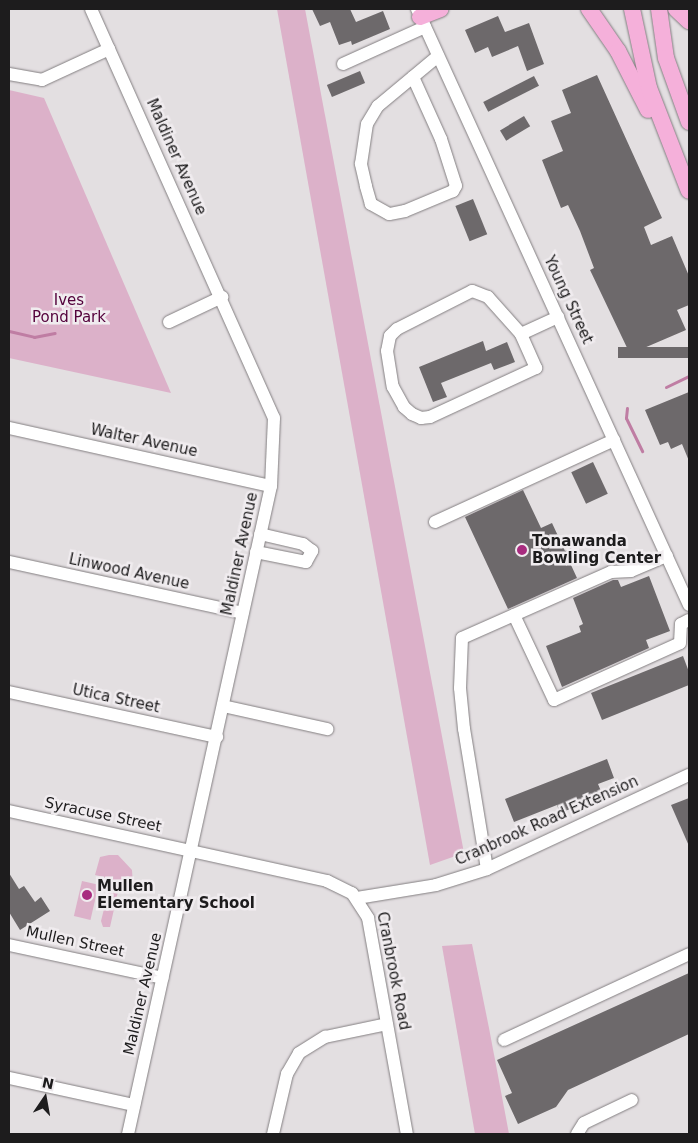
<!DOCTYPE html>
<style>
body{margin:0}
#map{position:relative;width:698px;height:1143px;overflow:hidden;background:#e3dfe1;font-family:"DejaVu Sans",sans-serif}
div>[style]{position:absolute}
.green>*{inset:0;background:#dcb1c9;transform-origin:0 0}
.stream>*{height:3px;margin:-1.5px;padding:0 1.5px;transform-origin:1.5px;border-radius:1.5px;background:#bf7da3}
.building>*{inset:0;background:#6d696b;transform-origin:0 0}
.roads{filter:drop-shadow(0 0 1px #837f81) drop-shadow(0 0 1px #837f81)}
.minor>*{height:12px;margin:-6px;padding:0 6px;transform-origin:6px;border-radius:6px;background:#fff}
.major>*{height:16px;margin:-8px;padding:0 8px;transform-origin:8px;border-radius:8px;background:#f5b0da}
.dots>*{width:14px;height:14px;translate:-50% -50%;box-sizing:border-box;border:2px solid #f0ecef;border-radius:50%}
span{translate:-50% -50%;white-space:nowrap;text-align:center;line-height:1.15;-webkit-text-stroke:5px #f0ecef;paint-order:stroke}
.street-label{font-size:15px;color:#1d1c1d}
.park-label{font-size:15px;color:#53013b}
.poi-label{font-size:15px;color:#1d1c1d;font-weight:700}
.left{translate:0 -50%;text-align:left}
.frame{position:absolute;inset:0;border:10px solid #1d1c1d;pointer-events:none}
.north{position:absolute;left:20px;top:1073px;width:50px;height:50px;-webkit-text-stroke:4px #f0ecef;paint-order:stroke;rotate:12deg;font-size:14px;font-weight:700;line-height:20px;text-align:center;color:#1d1c1d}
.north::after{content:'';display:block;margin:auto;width:18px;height:22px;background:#1d1c1d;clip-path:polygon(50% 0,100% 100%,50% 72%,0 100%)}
</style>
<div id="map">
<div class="green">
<i style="clip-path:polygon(277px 9px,305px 9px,464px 853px,430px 865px)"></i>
<i style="clip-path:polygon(9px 90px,44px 98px,171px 393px,9px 358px)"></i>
<i style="clip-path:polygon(109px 855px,118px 855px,132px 870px,133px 885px,119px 887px,110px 927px,103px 927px,101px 921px,110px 885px,104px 877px,95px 875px,100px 857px)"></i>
<i style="left:82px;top:881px;width:17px;height:36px;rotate:13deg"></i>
<i style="clip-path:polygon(472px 944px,489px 1028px,509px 1134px,475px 1134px,442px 946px)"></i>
</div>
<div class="stream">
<i style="left:9px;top:331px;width:26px;rotate:13deg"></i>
<i style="left:34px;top:337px;width:21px;rotate:-11deg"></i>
<i style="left:666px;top:387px;width:25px;rotate:-26deg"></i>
<i style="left:627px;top:408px;width:10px;rotate:96deg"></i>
<i style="left:626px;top:418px;width:37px;rotate:64deg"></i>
</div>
<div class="building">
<i style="clip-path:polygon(312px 9px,350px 9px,356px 22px,383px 11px,390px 29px,352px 45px,351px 41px,339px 45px,330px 22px,320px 26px)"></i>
<i style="clip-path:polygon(498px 16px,505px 32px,529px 23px,544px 64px,527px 71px,518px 46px,492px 57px,488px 47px,475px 53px,465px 30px)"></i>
<i style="left:360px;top:71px;width:13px;height:36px;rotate:67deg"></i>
<i style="clip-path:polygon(597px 75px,662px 218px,644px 227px,651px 245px,672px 236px,689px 276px,689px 305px,677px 310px,686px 330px,630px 354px,590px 270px,594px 268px,580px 231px,568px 205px,561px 208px,542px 160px,563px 151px,551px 121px,571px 113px,562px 90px)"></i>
<i style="left:534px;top:76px;width:11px;height:57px;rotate:63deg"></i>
<i style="left:524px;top:116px;width:12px;height:28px;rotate:59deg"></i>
<i style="left:473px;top:199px;width:38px;height:19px;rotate:68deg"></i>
<i style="clip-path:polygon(483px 341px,486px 351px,507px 342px,515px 362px,494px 370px,491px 363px,441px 383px,447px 397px,433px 402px,419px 367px)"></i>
<i style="left:689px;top:347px;width:11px;height:71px;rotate:90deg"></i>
<i style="clip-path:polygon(689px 392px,689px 461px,682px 444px,671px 449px,668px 442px,660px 445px,645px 410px)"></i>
<i style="left:593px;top:462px;width:35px;height:24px;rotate:65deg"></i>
<i style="clip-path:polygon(523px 490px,541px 528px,552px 523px,565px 551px,571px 548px,578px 562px,571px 565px,577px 578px,508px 609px,465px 517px)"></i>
<i style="clip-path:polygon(649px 576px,670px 631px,646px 640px,649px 648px,562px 687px,546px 646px,581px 632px,579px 626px,583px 624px,573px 598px,613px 580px,618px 580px,621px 587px)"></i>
<i style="clip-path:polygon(683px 656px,689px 672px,689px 685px,602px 720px,591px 693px)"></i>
<i style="clip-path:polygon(607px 759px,614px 778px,598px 784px,603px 796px,560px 813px,557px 805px,514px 822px,505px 799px)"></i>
<i style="clip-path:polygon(689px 798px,689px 846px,671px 805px)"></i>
<i style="clip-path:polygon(9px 873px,19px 889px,24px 886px,35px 902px,41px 897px,50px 911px,20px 930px,9px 912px)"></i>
<i style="clip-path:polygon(689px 973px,689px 1034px,568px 1090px,556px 1107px,518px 1124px,505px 1096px,512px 1093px,497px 1060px)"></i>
</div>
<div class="roads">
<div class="minor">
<i style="left:91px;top:9px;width:448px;rotate:65.9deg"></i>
<i style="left:274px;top:418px;width:68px;rotate:92.5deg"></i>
<i style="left:271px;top:486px;width:664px;rotate:102.44deg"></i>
<i style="left:417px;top:9px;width:655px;rotate:65.47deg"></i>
<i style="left:343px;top:64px;width:90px;rotate:-24.3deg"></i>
<i style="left:9px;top:74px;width:34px;rotate:10deg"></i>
<i style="left:42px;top:80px;width:74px;rotate:-24.8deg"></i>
<i style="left:413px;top:77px;width:68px;rotate:65.7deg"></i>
<i style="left:441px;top:139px;width:49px;rotate:72.3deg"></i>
<i style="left:456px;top:186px;width:6px;rotate:121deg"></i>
<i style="left:453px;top:191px;width:52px;rotate:157.4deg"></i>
<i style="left:405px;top:211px;width:16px;rotate:169deg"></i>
<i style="left:389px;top:214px;width:21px;rotate:-151deg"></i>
<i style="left:371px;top:204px;width:19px;rotate:-106deg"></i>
<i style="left:366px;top:186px;width:23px;rotate:-103deg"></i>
<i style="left:361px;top:164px;width:40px;rotate:-81.5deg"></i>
<i style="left:367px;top:124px;width:21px;rotate:-59deg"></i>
<i style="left:378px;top:106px;width:78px;rotate:-39.8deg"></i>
<i style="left:169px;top:322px;width:59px;rotate:-25.3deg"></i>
<i style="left:521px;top:334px;width:50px;rotate:-131.7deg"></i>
<i style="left:488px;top:297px;width:17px;rotate:-159deg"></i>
<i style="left:472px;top:291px;width:84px;rotate:153.1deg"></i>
<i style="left:397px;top:329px;width:10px;rotate:135deg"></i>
<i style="left:390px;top:336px;width:15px;rotate:101deg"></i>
<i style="left:387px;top:351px;width:36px;rotate:81deg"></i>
<i style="left:393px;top:387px;width:23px;rotate:61deg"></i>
<i style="left:404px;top:407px;width:11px;rotate:41deg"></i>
<i style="left:412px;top:414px;width:10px;rotate:24deg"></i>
<i style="left:421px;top:418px;width:9px;rotate:-6deg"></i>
<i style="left:430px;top:417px;width:117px;rotate:-24.8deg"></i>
<i style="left:536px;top:368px;width:37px;rotate:-114deg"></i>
<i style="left:521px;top:334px;width:41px;rotate:-24.7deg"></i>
<i style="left:9px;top:428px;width:268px;rotate:12.5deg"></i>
<i style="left:435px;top:522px;width:197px;rotate:-24.6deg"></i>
<i style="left:256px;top:552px;width:51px;rotate:11.3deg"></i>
<i style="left:306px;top:562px;width:13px;rotate:-61deg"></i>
<i style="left:312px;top:551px;width:11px;rotate:-142deg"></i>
<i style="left:303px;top:544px;width:44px;rotate:-166.9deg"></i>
<i style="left:9px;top:562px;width:239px;rotate:12.3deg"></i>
<i style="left:514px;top:615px;width:94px;rotate:64.8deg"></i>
<i style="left:554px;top:700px;width:138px;rotate:-24.3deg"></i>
<i style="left:680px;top:643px;width:19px;rotate:-87deg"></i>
<i style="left:681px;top:624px;width:9px;rotate:-27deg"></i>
<i style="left:9px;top:692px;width:213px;rotate:12.2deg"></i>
<i style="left:223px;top:706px;width:107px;rotate:12.5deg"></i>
<i style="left:9px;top:811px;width:326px;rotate:12.4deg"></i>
<i style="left:327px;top:881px;width:28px;rotate:26deg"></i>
<i style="left:352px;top:893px;width:30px;rotate:57deg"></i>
<i style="left:368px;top:918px;width:219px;rotate:79.8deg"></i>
<i style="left:487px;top:869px;width:142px;rotate:-99.3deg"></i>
<i style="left:464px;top:729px;width:41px;rotate:-95.6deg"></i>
<i style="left:460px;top:688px;width:50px;rotate:-87.7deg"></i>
<i style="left:462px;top:638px;width:163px;rotate:-23.9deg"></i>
<i style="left:611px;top:572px;width:20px;rotate:-3deg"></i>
<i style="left:631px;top:571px;width:39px;rotate:-23deg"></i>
<i style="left:357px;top:898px;width:80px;rotate:-9.3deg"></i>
<i style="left:436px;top:885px;width:53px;rotate:-17.4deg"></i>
<i style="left:487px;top:869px;width:223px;rotate:-25deg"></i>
<i style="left:9px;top:945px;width:157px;rotate:12.1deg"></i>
<i style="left:504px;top:1040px;width:204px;rotate:-24.9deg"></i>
<i style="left:9px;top:1078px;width:128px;rotate:12.2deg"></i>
<i style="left:273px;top:1134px;width:62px;rotate:-76.9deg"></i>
<i style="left:287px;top:1074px;width:24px;rotate:-60deg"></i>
<i style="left:299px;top:1053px;width:31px;rotate:-32deg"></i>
<i style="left:325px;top:1037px;width:63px;rotate:-11.8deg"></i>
<i style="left:577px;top:1134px;width:13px;rotate:-58deg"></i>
<i style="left:584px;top:1123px;width:53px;rotate:-25.6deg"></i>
</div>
<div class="major">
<i style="left:589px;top:9px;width:51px;rotate:55.4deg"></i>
<i style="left:618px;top:51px;width:66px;rotate:63deg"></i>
<i style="left:632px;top:9px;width:81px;rotate:77.9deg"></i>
<i style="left:649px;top:88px;width:110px;rotate:68.8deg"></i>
<i style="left:659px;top:9px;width:49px;rotate:81.9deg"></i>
<i style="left:666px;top:58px;width:68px;rotate:70.2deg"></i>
<i style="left:676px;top:9px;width:18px;rotate:43deg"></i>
<i style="left:420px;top:17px;width:22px;rotate:-21deg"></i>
</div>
</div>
<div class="dots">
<i style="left:522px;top:550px;background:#a82c7f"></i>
<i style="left:87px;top:895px;background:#a82c7f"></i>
</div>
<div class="street-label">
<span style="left:176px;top:157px;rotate:66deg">Maldiner Avenue</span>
<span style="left:568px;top:300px;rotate:65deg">Young Street</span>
<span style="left:144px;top:441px;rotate:12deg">Walter Avenue</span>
<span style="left:240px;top:554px;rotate:-78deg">Maldiner Avenue</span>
<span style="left:129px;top:572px;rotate:12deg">Linwood Avenue</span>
<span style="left:116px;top:699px;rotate:12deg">Utica Street</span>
<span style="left:103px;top:815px;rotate:12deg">Syracuse Street</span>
<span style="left:547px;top:821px;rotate:-24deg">Cranbrook Road Extension</span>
<span style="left:75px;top:942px;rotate:12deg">Mullen Street</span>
<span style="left:393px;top:971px;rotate:79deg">Cranbrook Road</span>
<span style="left:143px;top:994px;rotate:-77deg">Maldiner Avenue</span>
</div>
<div class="park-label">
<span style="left:69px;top:309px">Ives<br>Pond Park</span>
</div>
<div class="poi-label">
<span class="left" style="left:532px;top:550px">Tonawanda<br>Bowling Center</span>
<span class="left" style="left:97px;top:895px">Mullen<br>Elementary School</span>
</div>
<div class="frame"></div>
<div class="north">N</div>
</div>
